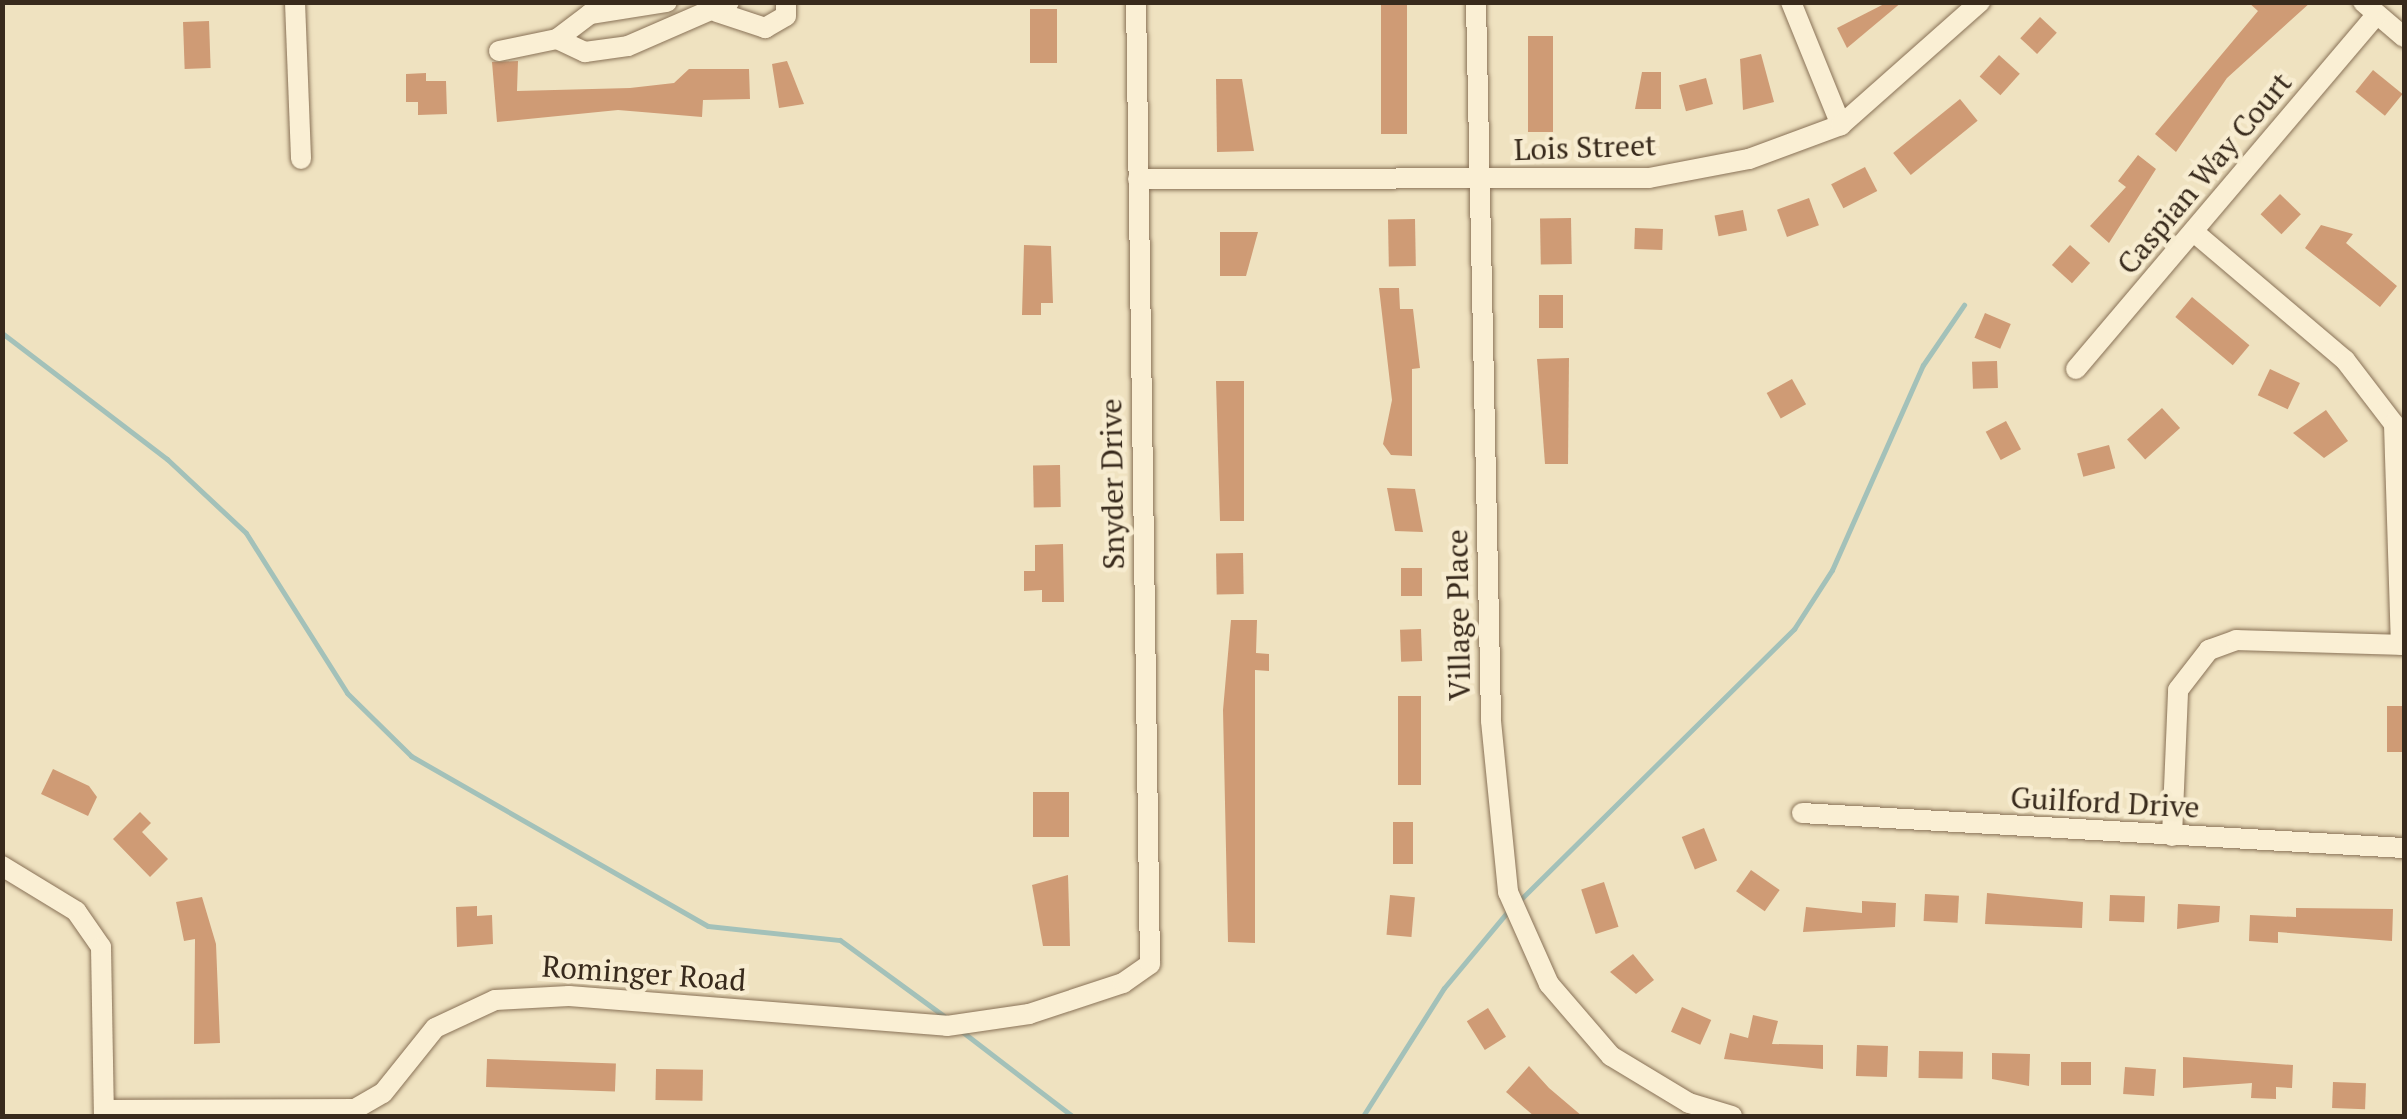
<!DOCTYPE html>
<style>
body{margin:0}
#map{position:relative;width:2407px;height:1119px;overflow:hidden;background:#efe2c0;font-family:"PT Serif",serif}
div>[style]{position:absolute}
.stream>*{height:5px;margin:-2.5px;padding:0 2.5px;transform-origin:2.5px;border-radius:2.5px;background:#a3c1b9}
.building>*{inset:0;background:#cf9b75;transform-origin:0 0}
.roads{filter:drop-shadow(0 0 2px #897257) drop-shadow(0 0 2px #897257)}
.street>*{height:20px;margin:-10px;padding:0 10px;transform-origin:10px;border-radius:10px;background:#faefd4}
span{translate:-50% -50%;white-space:nowrap;text-align:center;line-height:1.15;-webkit-text-stroke:9px #f7ecd0;paint-order:stroke}
.street-label{font-size:30px;color:#382a1c}
.frame{position:absolute;inset:0;border:5px solid #382a1c;pointer-events:none}
</style>
<div id="map">
<div class="stream">
<i style="left:2px;top:333px;width:208px;rotate:37.4deg"></i>
<i style="left:167px;top:459px;width:108px;rotate:43.1deg"></i>
<i style="left:246px;top:533px;width:189px;rotate:57.7deg"></i>
<i style="left:347px;top:693px;width:90px;rotate:44.5deg"></i>
<i style="left:411px;top:756px;width:342px;rotate:29.8deg"></i>
<i style="left:708px;top:926px;width:133px;rotate:6.1deg"></i>
<i style="left:840px;top:940px;width:134px;rotate:36.2deg"></i>
<i style="left:1517px;top:903px;width:390px;rotate:-44.7deg"></i>
<i style="left:1794px;top:629px;width:70px;rotate:-57.2deg"></i>
<i style="left:1832px;top:570px;width:224px;rotate:-66.1deg"></i>
<i style="left:1923px;top:365px;width:73px;rotate:-55.7deg"></i>
<i style="left:960px;top:1030px;width:141px;rotate:37.5deg"></i>
<i style="left:1363px;top:1116px;width:151px;rotate:-57.7deg"></i>
<i style="left:1444px;top:988px;width:102px;rotate:-50.2deg"></i>
</div>
<div class="building">
<i style="left:1381px;top:2px;width:26px;height:132px"></i>
<i style="clip-path:polygon(1888px 2px,1902px 2px,1847px 48px,1837px 28px)"></i>
<i style="clip-path:polygon(2248px 2px,2311px 2px,2227px 78px,2176px 152px,2155px 134px,2258px 11px)"></i>
<i style="left:1030px;top:9px;width:27px;height:54px"></i>
<i style="left:2040px;top:17px;width:23px;height:29px;rotate:43deg"></i>
<i style="left:209px;top:21px;width:47px;height:26px;rotate:88deg"></i>
<i style="left:1528px;top:36px;width:25px;height:96px"></i>
<i style="clip-path:polygon(1761px 54px,1774px 102px,1743px 110px,1740px 59px)"></i>
<i style="left:1999px;top:55px;width:28px;height:29px;rotate:42deg"></i>
<i style="clip-path:polygon(518px 61px,517px 91px,630px 88px,674px 83px,689px 69px,749px 69px,750px 99px,703px 100px,702px 117px,618px 110px,497px 122px,492px 62px)"></i>
<i style="clip-path:polygon(787px 61px,804px 104px,779px 108px,772px 64px)"></i>
<i style="left:2373px;top:70px;width:38px;height:28px;rotate:39deg"></i>
<i style="clip-path:polygon(1642px 72px,1661px 72px,1661px 109px,1635px 109px)"></i>
<i style="clip-path:polygon(426px 73px,426px 81px,446px 81px,447px 114px,418px 115px,418px 102px,406px 102px,406px 74px)"></i>
<i style="left:1706px;top:78px;width:27px;height:28px;rotate:75deg"></i>
<i style="clip-path:polygon(1216px 79px,1242px 79px,1254px 151px,1217px 152px)"></i>
<i style="left:1960px;top:99px;width:28px;height:86px;rotate:51deg"></i>
<i style="clip-path:polygon(2138px 155px,2156px 169px,2109px 243px,2090px 226px,2126px 187px,2118px 181px)"></i>
<i style="left:1865px;top:167px;width:27px;height:38px;rotate:63deg"></i>
<i style="left:2280px;top:194px;width:29px;height:28px;rotate:44deg"></i>
<i style="left:1809px;top:198px;width:29px;height:34px;rotate:70deg"></i>
<i style="left:1743px;top:210px;width:21px;height:29px;rotate:79deg"></i>
<i style="left:1571px;top:218px;width:46px;height:31px;rotate:89deg"></i>
<i style="left:1415px;top:219px;width:47px;height:27px;rotate:89deg"></i>
<i style="clip-path:polygon(2321px 225px,2353px 234px,2346px 243px,2397px 286px,2380px 307px,2305px 248px)"></i>
<i style="left:1635px;top:228px;width:28px;height:21px;rotate:2deg"></i>
<i style="clip-path:polygon(1220px 232px,1258px 232px,1246px 276px,1220px 276px)"></i>
<i style="clip-path:polygon(1024px 245px,1051px 246px,1053px 303px,1041px 303px,1041px 315px,1022px 315px)"></i>
<i style="left:2070px;top:245px;width:27px;height:27px;rotate:42deg"></i>
<i style="clip-path:polygon(1379px 288px,1399px 288px,1400px 309px,1413px 309px,1420px 368px,1412px 369px,1412px 456px,1391px 455px,1383px 444px,1392px 400px)"></i>
<i style="left:1539px;top:295px;width:24px;height:33px"></i>
<i style="left:2192px;top:297px;width:75px;height:26px;rotate:40deg"></i>
<i style="left:1985px;top:313px;width:28px;height:27px;rotate:23deg"></i>
<i style="clip-path:polygon(1569px 358px,1568px 464px,1545px 464px,1537px 359px)"></i>
<i style="left:1997px;top:361px;width:27px;height:25px;rotate:88deg"></i>
<i style="left:2270px;top:369px;width:33px;height:29px;rotate:25deg"></i>
<i style="left:1792px;top:379px;width:29px;height:29px;rotate:61deg"></i>
<i style="clip-path:polygon(1216px 381px,1244px 381px,1244px 521px,1220px 521px)"></i>
<i style="left:2162px;top:408px;width:27px;height:47px;rotate:48deg"></i>
<i style="clip-path:polygon(2326px 410px,2348px 441px,2324px 458px,2293px 433px)"></i>
<i style="left:2006px;top:421px;width:32px;height:23px;rotate:62deg"></i>
<i style="left:2109px;top:445px;width:24px;height:33px;rotate:75deg"></i>
<i style="left:1060px;top:465px;width:42px;height:27px;rotate:89deg"></i>
<i style="clip-path:polygon(1387px 488px,1415px 489px,1423px 532px,1395px 531px)"></i>
<i style="clip-path:polygon(1063px 544px,1064px 602px,1042px 602px,1042px 590px,1024px 591px,1024px 571px,1035px 571px,1035px 545px)"></i>
<i style="left:1243px;top:553px;width:41px;height:27px;rotate:89deg"></i>
<i style="left:1401px;top:568px;width:21px;height:28px"></i>
<i style="clip-path:polygon(1231px 620px,1257px 620px,1256px 653px,1269px 654px,1269px 671px,1255px 670px,1255px 943px,1228px 942px,1223px 710px)"></i>
<i style="left:1421px;top:629px;width:32px;height:21px;rotate:88deg"></i>
<i style="left:1398px;top:696px;width:23px;height:89px"></i>
<i style="left:2387px;top:706px;width:17px;height:46px"></i>
<i style="clip-path:polygon(53px 769px,89px 786px,97px 797px,88px 816px,41px 794px)"></i>
<i style="left:1033px;top:792px;width:36px;height:45px"></i>
<i style="clip-path:polygon(140px 812px,151px 823px,142px 832px,168px 859px,150px 877px,113px 839px)"></i>
<i style="left:1393px;top:822px;width:20px;height:42px"></i>
<i style="left:1704px;top:828px;width:35px;height:24px;rotate:68deg"></i>
<i style="left:1751px;top:870px;width:35px;height:26px;rotate:35deg"></i>
<i style="clip-path:polygon(1068px 875px,1070px 946px,1043px 946px,1032px 885px)"></i>
<i style="left:1604px;top:882px;width:47px;height:24px;rotate:72deg"></i>
<i style="clip-path:polygon(1987px 893px,2083px 902px,2082px 928px,1985px 924px)"></i>
<i style="left:1925px;top:894px;width:34px;height:27px;rotate:3deg"></i>
<i style="left:1390px;top:895px;width:25px;height:40px;rotate:5deg"></i>
<i style="left:2110px;top:895px;width:35px;height:26px;rotate:2deg"></i>
<i style="clip-path:polygon(202px 897px,216px 944px,220px 1043px,194px 1044px,195px 939px,184px 941px,176px 902px)"></i>
<i style="clip-path:polygon(1862px 901px,1896px 903px,1895px 927px,1803px 932px,1806px 907px,1862px 913px)"></i>
<i style="clip-path:polygon(2178px 904px,2220px 906px,2219px 922px,2177px 929px)"></i>
<i style="clip-path:polygon(477px 906px,477px 916px,492px 915px,493px 944px,457px 947px,456px 907px)"></i>
<i style="clip-path:polygon(2296px 908px,2393px 909px,2392px 941px,2278px 932px,2278px 943px,2249px 941px,2250px 915px,2296px 917px)"></i>
<i style="clip-path:polygon(1633px 954px,1654px 980px,1636px 994px,1610px 972px)"></i>
<i style="left:1682px;top:1007px;width:32px;height:27px;rotate:24deg"></i>
<i style="left:1488px;top:1008px;width:34px;height:25px;rotate:58deg"></i>
<i style="clip-path:polygon(1753px 1015px,1778px 1021px,1772px 1044px,1823px 1045px,1823px 1069px,1724px 1059px,1730px 1033px,1748px 1038px)"></i>
<i style="left:1857px;top:1045px;width:31px;height:31px;rotate:2deg"></i>
<i style="left:1919px;top:1051px;width:44px;height:27px;rotate:1deg"></i>
<i style="clip-path:polygon(1992px 1053px,2030px 1054px,2029px 1086px,1992px 1079px)"></i>
<i style="clip-path:polygon(2183px 1057px,2293px 1065px,2292px 1088px,2276px 1087px,2276px 1099px,2251px 1098px,2252px 1083px,2183px 1088px)"></i>
<i style="left:487px;top:1059px;width:129px;height:28px;rotate:2deg"></i>
<i style="left:2061px;top:1062px;width:30px;height:23px"></i>
<i style="clip-path:polygon(1529px 1066px,1549px 1088px,1582px 1116px,1534px 1116px,1506px 1092px)"></i>
<i style="left:2125px;top:1067px;width:31px;height:27px;rotate:4deg"></i>
<i style="left:656px;top:1069px;width:47px;height:31px;rotate:1deg"></i>
<i style="left:2333px;top:1082px;width:33px;height:26px;rotate:2deg"></i>
</div>
<div class="roads">
<div class="street">
<i style="left:295px;top:2px;width:157px;rotate:87.8deg"></i>
<i style="left:1476px;top:2px;width:719px;rotate:88.8deg"></i>
<i style="left:1491px;top:721px;width:172px;rotate:84.3deg"></i>
<i style="left:1508px;top:892px;width:101px;rotate:66deg"></i>
<i style="left:1549px;top:984px;width:95px;rotate:49.3deg"></i>
<i style="left:1611px;top:1056px;width:91px;rotate:31.1deg"></i>
<i style="left:1689px;top:1103px;width:45px;rotate:16.8deg"></i>
<i style="left:1791px;top:2px;width:133px;rotate:67.9deg"></i>
<i style="left:2363px;top:2px;width:54px;rotate:40.5deg"></i>
<i style="left:717px;top:12px;width:51px;rotate:18.4deg"></i>
<i style="left:765px;top:28px;width:24px;rotate:-30deg"></i>
<i style="left:786px;top:16px;width:14px;rotate:-90deg"></i>
<i style="left:557px;top:39px;width:31px;rotate:25deg"></i>
<i style="left:585px;top:52px;width:43px;rotate:-7.9deg"></i>
<i style="left:628px;top:46px;width:110px;rotate:-23.5deg"></i>
<i style="left:499px;top:51px;width:59px;rotate:-11.7deg"></i>
<i style="left:557px;top:39px;width:41px;rotate:-37.1deg"></i>
<i style="left:590px;top:14px;width:78px;rotate:-8.9deg"></i>
<i style="left:1138px;top:179px;width:511px;rotate:-0.11deg"></i>
<i style="left:1649px;top:178px;width:102px;rotate:-10.8deg"></i>
<i style="left:1749px;top:159px;width:98px;rotate:-20.3deg"></i>
<i style="left:1841px;top:125px;width:186px;rotate:-41.5deg"></i>
<i style="left:2194px;top:232px;width:198px;rotate:40.3deg"></i>
<i style="left:2345px;top:360px;width:81px;rotate:52.6deg"></i>
<i style="left:2394px;top:424px;width:221px;rotate:88.2deg"></i>
<i style="left:2076px;top:369px;width:465px;rotate:-49.7deg"></i>
<i style="left:1802px;top:813px;width:603px;rotate:3.33deg"></i>
<i style="left:2172px;top:836px;width:146px;rotate:-87.6deg"></i>
<i style="left:2178px;top:690px;width:51px;rotate:-52.2deg"></i>
<i style="left:2209px;top:650px;width:29px;rotate:-20deg"></i>
<i style="left:2236px;top:640px;width:168px;rotate:1.7deg"></i>
<i style="left:2px;top:866px;width:87px;rotate:31.3deg"></i>
<i style="left:76px;top:911px;width:44px;rotate:55.2deg"></i>
<i style="left:101px;top:947px;width:169px;rotate:89deg"></i>
<i style="left:104px;top:1110px;width:251px;rotate:-0.2deg"></i>
<i style="left:355px;top:1109px;width:32px;rotate:-30deg"></i>
<i style="left:383px;top:1093px;width:83px;rotate:-51.3deg"></i>
<i style="left:435px;top:1028px;width:66px;rotate:-25deg"></i>
<i style="left:495px;top:1000px;width:74px;rotate:-3.1deg"></i>
<i style="left:569px;top:996px;width:379px;rotate:4.5deg"></i>
<i style="left:947px;top:1026px;width:83px;rotate:-8.3deg"></i>
<i style="left:1029px;top:1014px;width:99px;rotate:-18.3deg"></i>
<i style="left:1123px;top:983px;width:33px;rotate:-35deg"></i>
<i style="left:1150px;top:964px;width:962px;rotate:-90.83deg"></i>
</div>
</div>
<div class="street-label">
<span style="left:1585px;top:147px;rotate:-2deg">Lois Street</span>
<span style="left:2204px;top:173px;rotate:-50deg">Caspian Way Court</span>
<span style="left:1112px;top:484px;rotate:-91deg">Snyder Drive</span>
<span style="left:1458px;top:615px;rotate:-91deg">Village Place</span>
<span style="left:2105px;top:802px;rotate:3deg">Guilford Drive</span>
<span style="left:644px;top:973px;rotate:4deg">Rominger Road</span>
</div>
<div class="frame"></div>
</div>
